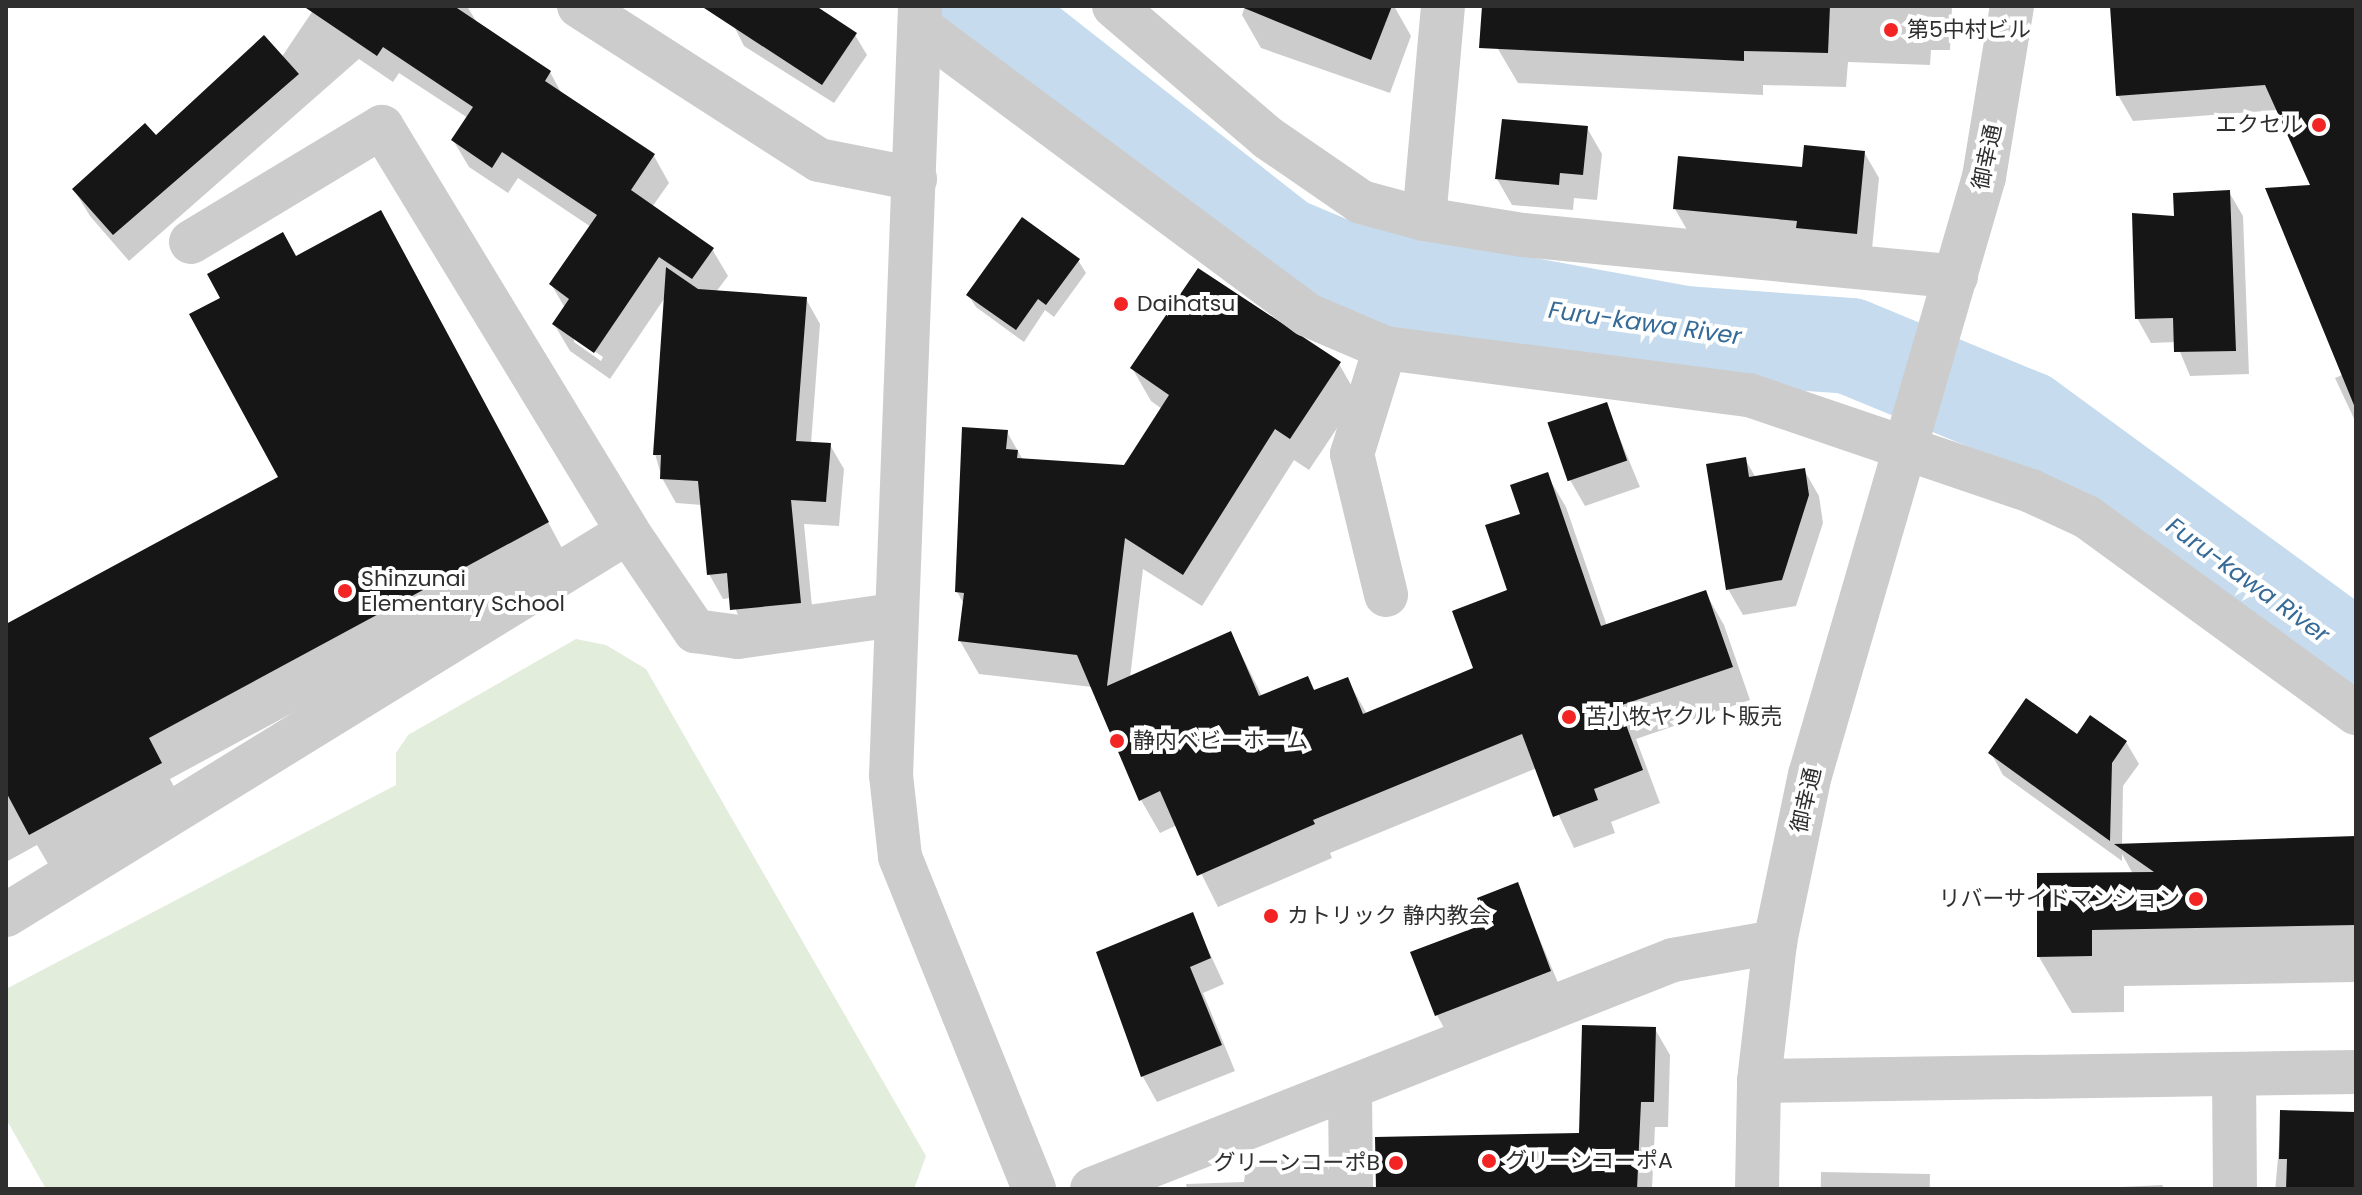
<!DOCTYPE html>
<meta charset="utf-8">
<style>
body{margin:0}
#map{position:relative;width:2362px;height:1195px;overflow:hidden;background:#fff;font-family:Poppins,"Noto Sans JP",sans-serif}
div>[style]{position:absolute}
.green>*{inset:0;background:#e3eddb}
.shadow>*{inset:0;background:#0003;transform-origin:0 0}
.river>*{height:96px;margin:-48px;padding:0 48px;transform-origin:48px;border-radius:48px;background:#c6dcee}
.building>*{inset:0;background:#161616;transform-origin:0 0}
.minor>*{height:44px;margin:-22px;padding:0 22px;transform-origin:22px;border-radius:22px;background:#ccc}
.dots>*{width:22px;height:22px;translate:-50% -50%;box-sizing:border-box;border:4px solid #fff;border-radius:50%}
span{translate:-50% -50%;white-space:nowrap;text-align:center;line-height:1.15;-webkit-text-stroke:8px #fff;paint-order:stroke}
.poi-label{font-size:22px;color:#2f2f2f}
.left{translate:0 -50%;text-align:left}
.right{translate:-100% -50%;text-align:right}
.street-label{font-size:22px;color:#2f2f2f}
.water-label{font-size:24px;color:#366a97;font-style:italic}
.frame{position:absolute;inset:0;border:8px solid #2f2f2f;pointer-events:none}
</style>
<div id="map">
<div class="green">
<i style="clip-path:polygon(576px 639px,606px 645px,646px 669px,926px 1156px,914px 1189px,46px 1189px,6px 1119px,6px 989px,396px 785px,396px 753px,408px 735px)"></i>
</div>
<div class="shadow">
<i style="clip-path:polygon(evenodd,316px 6px,467px 6px,476px 21px,550px 72px,563px 96px,654px 156px,669px 183px,652px 207px,712px 249px,728px 276px,716px 292px,806px 299px,820px 324px,811px 444px,830px 445px,844px 469px,839px 526px,804px 524px,814px 627px,746px 634px,731px 598px,723px 599px,709px 574px,702px 505px,676px 503px,662px 478px,655px 454px,666px 296px,610px 379px,570px 351px,554px 324px,565px 308px,551px 284px,591px 227px,518px 178px,508px 193px,469px 167px,453px 140px,468px 118px,399px 73px,393px 82px,359px 59px,129px 261px,90px 216px,74px 190px,281px 58px,316px 6px,574px 337px,603px 357px,601px 361px,574px 342px,574px 337px)"></i>
<i style="clip-path:polygon(724px 6px,813px 6px,855px 35px,867px 55px,834px 103px,744px 46px)"></i>
<i style="clip-path:polygon(1245px 6px,1394px 6px,1411px 36px,1390px 93px,1261px 48px,1242px 15px)"></i>
<i style="clip-path:polygon(1513px 6px,1952px 6px,1950px 50px,1931px 50px,1930px 65px,1848px 62px,1846px 87px,1763px 85px,1763px 95px,1518px 83px,1498px 49px)"></i>
<i style="clip-path:polygon(2112px 6px,2356px 6px,2356px 423px,2335px 378px,2342px 375px,2268px 190px,2313px 187px,2278px 110px,2133px 121px,2118px 95px)"></i>
<i style="clip-path:polygon(1587px 128px,1602px 154px,1597px 200px,1574px 198px,1573px 210px,1512px 205px,1497px 179px)"></i>
<i style="clip-path:polygon(1864px 152px,1879px 178px,1871px 259px,1690px 235px,1675px 209px)"></i>
<i style="clip-path:polygon(2229px 192px,2243px 216px,2249px 374px,2190px 376px,2176px 342px,2151px 343px,2137px 318px,2176px 218px)"></i>
<i style="clip-path:polygon(404px 253px,570px 563px,170px 779px,183px 804px,54px 874px,37px 845px,6px 862px,6px 626px,280px 478px,296px 259px)"></i>
<i style="clip-path:polygon(1078px 260px,1086px 273px,1054px 317px,1045px 310px,1024px 342px,976px 307px,968px 295px)"></i>
<i style="clip-path:polygon(1339px 364px,1358px 397px,1309px 470px,1294px 460px,1202px 606px,1143px 569px,1130px 678px,1231px 634px,1262px 696px,1315px 692px,1347px 679px,1367px 714px,1476px 669px,1509px 591px,1523px 515px,1547px 475px,1566px 507px,1607px 626px,1705px 592px,1724px 625px,1750px 700px,1636px 739px,1660px 803px,1611px 822px,1615px 833px,1574px 848px,1537px 768px,1330px 853px,1332px 858px,1218px 907px,1177px 825px,1160px 833px,1141px 800px,1092px 687px,979px 674px,960px 641px,964px 604px,957px 592px,1007px 432px,1023px 460px,1125px 467px,1162px 409px,1151px 401px,1132px 368px)"></i>
<i style="clip-path:polygon(1606px 405px,1640px 487px,1585px 506px,1570px 480px)"></i>
<i style="clip-path:polygon(1745px 459px,1756px 478px,1804px 470px,1819px 496px,1823px 523px,1796px 606px,1743px 615px,1728px 589px)"></i>
<i style="clip-path:polygon(2078px 737px,2126px 742px,2139px 764px,2123px 786px,2122px 845px,2356px 839px,2356px 982px,2124px 986px,2124px 1012px,2072px 1013px,2039px 957px,2133px 874px,2122px 854px,2122px 861px,2003px 775px,1991px 753px)"></i>
<i style="clip-path:polygon(1517px 885px,1564px 997px,1451px 1041px,1437px 1015px)"></i>
<i style="clip-path:polygon(1192px 915px,1224px 984px,1203px 993px,1235px 1071px,1157px 1102px,1143px 1077px,1099px 954px)"></i>
<i style="clip-path:polygon(1655px 1029px,1670px 1055px,1668px 1127px,1655px 1127px,1652px 1189px,1378px 1189px,1581px 1135px)"></i>
<i style="left:2282px;top:1112px;width:74px;height:77px;rotate:5deg"></i>
<i style="clip-path:polygon(1247px 1158px,1324px 1161px,1340px 1189px,1187px 1189px,1186px 1184px,1244px 1182px)"></i>
<i style="left:1821px;top:1172px;width:109px;height:17px;rotate:1deg"></i>
<i style="clip-path:polygon(2162px 1185px,2165px 1189px,2081px 1189px)"></i>
</div>
<div class="river">
<i style="left:980px;top:6px;width:385px;rotate:38.2deg"></i>
<i style="left:1282px;top:244px;width:67px;rotate:22.8deg"></i>
<i style="left:1344px;top:270px;width:100px;rotate:11.5deg"></i>
<i style="left:1442px;top:290px;width:245px;rotate:10.3deg"></i>
<i style="left:1683px;top:334px;width:167px;rotate:4.1deg"></i>
<i style="left:1850px;top:346px;width:191px;rotate:22.4deg"></i>
<i style="left:2027px;top:419px;width:408px;rotate:36.2deg"></i>
</div>
<div class="building">
<i style="clip-path:polygon(303px 6px,454px 6px,551px 71px,545px 81px,655px 154px,631px 190px,714px 248px,692px 279px,659px 257px,594px 353px,552px 324px,569px 299px,549px 284px,597px 215px,502px 152px,492px 168px,451px 140px,473px 107px,383px 47px,377px 56px)"></i>
<i style="clip-path:polygon(701px 6px,816px 6px,857px 33px,822px 85px)"></i>
<i style="clip-path:polygon(1239px 6px,1392px 6px,1371px 60px)"></i>
<i style="clip-path:polygon(1482px 6px,1830px 6px,1828px 53px,1744px 51px,1744px 61px,1479px 48px)"></i>
<i style="clip-path:polygon(2110px 6px,2356px 6px,2356px 410px,2265px 188px,2310px 185px,2265px 85px,2116px 96px)"></i>
<i style="clip-path:polygon(264px 35px,299px 74px,113px 235px,72px 189px,145px 123px,156px 135px)"></i>
<i style="clip-path:polygon(1502px 119px,1588px 126px,1583px 175px,1560px 173px,1559px 185px,1495px 179px)"></i>
<i style="clip-path:polygon(1804px 145px,1865px 151px,1857px 234px,1796px 228px,1797px 221px,1673px 209px,1678px 156px,1802px 167px)"></i>
<i style="clip-path:polygon(2230px 190px,2236px 351px,2174px 352px,2173px 318px,2135px 319px,2132px 213px,2174px 216px,2173px 193px)"></i>
<i style="clip-path:polygon(381px 210px,549px 522px,149px 738px,162px 763px,29px 835px,6px 792px,6px 624px,278px 477px,189px 314px,220px 298px,207px 274px,283px 232px,296px 256px)"></i>
<i style="clip-path:polygon(1022px 217px,1080px 259px,1046px 305px,1038px 299px,1016px 330px,966px 295px)"></i>
<i style="clip-path:polygon(666px 267px,698px 289px,807px 297px,796px 441px,831px 443px,826px 502px,791px 500px,801px 603px,730px 610px,727px 573px,707px 575px,698px 481px,660px 479px,661px 455px,653px 455px)"></i>
<i style="clip-path:polygon(1198px 268px,1341px 362px,1290px 439px,1275px 429px,1183px 575px,1125px 538px,1107px 686px,1231px 631px,1259px 696px,1308px 676px,1314px 690px,1348px 677px,1363px 714px,1473px 668px,1452px 611px,1507px 590px,1485px 525px,1520px 514px,1510px 485px,1548px 472px,1601px 626px,1706px 590px,1733px 667px,1619px 706px,1643px 770px,1594px 789px,1598px 800px,1553px 817px,1522px 734px,1313px 820px,1315px 824px,1197px 876px,1160px 791px,1139px 801px,1077px 655px,958px 641px,964px 593px,955px 592px,962px 427px,1008px 430px,1006px 449px,1018px 450px,1017px 458px,1124px 465px,1169px 395px,1130px 368px)"></i>
<i style="left:1607px;top:402px;width:62px;height:63px;rotate:71deg"></i>
<i style="clip-path:polygon(1746px 457px,1749px 477px,1805px 468px,1809px 495px,1782px 580px,1726px 590px,1706px 464px)"></i>
<i style="clip-path:polygon(2026px 698px,2077px 734px,2090px 715px,2127px 741px,2112px 763px,2110px 841px,1988px 753px)"></i>
<i style="clip-path:polygon(2356px 836px,2356px 925px,2092px 930px,2092px 956px,2037px 957px,2037px 873px,2154px 872px,2114px 844px)"></i>
<i style="clip-path:polygon(1518px 882px,1551px 971px,1435px 1016px,1410px 952px,1487px 923px,1477px 898px)"></i>
<i style="clip-path:polygon(1193px 912px,1211px 958px,1190px 967px,1222px 1045px,1141px 1077px,1096px 952px)"></i>
<i style="clip-path:polygon(1582px 1025px,1656px 1027px,1654px 1102px,1641px 1102px,1637px 1189px,1376px 1189px,1375px 1137px,1579px 1133px)"></i>
<i style="clip-path:polygon(2280px 1110px,2356px 1112px,2356px 1189px,2286px 1189px,2287px 1159px,2279px 1159px)"></i>
</div>
<div class="minor">
<i style="left:579px;top:6px;width:285px;rotate:32.7deg"></i>
<i style="left:819px;top:160px;width:98px;rotate:11.2deg"></i>
<i style="left:1114px;top:6px;width:203px;rotate:40.6deg"></i>
<i style="left:1268px;top:138px;width:113px;rotate:34.5deg"></i>
<i style="left:1361px;top:202px;width:65px;rotate:15.1deg"></i>
<i style="left:1424px;top:219px;width:100px;rotate:9.2deg"></i>
<i style="left:1523px;top:235px;width:435px;rotate:5.5deg"></i>
<i style="left:920px;top:7px;width:769px;rotate:92.16deg"></i>
<i style="left:891px;top:775px;width:82px;rotate:83.7deg"></i>
<i style="left:900px;top:857px;width:358px;rotate:68deg"></i>
<i style="left:920px;top:27px;width:483px;rotate:36.6deg"></i>
<i style="left:1308px;top:315px;width:84px;rotate:23.2deg"></i>
<i style="left:1385px;top:348px;width:367px;rotate:7.4deg"></i>
<i style="left:1749px;top:395px;width:298px;rotate:18.8deg"></i>
<i style="left:2031px;top:491px;width:62px;rotate:24.9deg"></i>
<i style="left:2087px;top:517px;width:333px;rotate:36.1deg"></i>
<i style="left:1424px;top:219px;width:214px;rotate:-84.9deg"></i>
<i style="left:191px;top:242px;width:223px;rotate:-31.1deg"></i>
<i style="left:382px;top:127px;width:474px;rotate:58.7deg"></i>
<i style="left:1385px;top:348px;width:111px;rotate:107.3deg"></i>
<i style="left:1352px;top:454px;width:145px;rotate:76.4deg"></i>
<i style="left:6px;top:915px;width:730px;rotate:-31.62deg"></i>
<i style="left:628px;top:532px;width:120px;rotate:55.9deg"></i>
<i style="left:695px;top:631px;width:43px;rotate:7.9deg"></i>
<i style="left:738px;top:637px;width:159px;rotate:-8deg"></i>
<i style="left:2234px;top:1075px;width:114px;rotate:89.5deg"></i>
<i style="left:1759px;top:1081px;width:597px;rotate:-0.86deg"></i>
<i style="left:1350px;top:1091px;width:98px;rotate:89.4deg"></i>
<i style="left:1092px;top:1189px;width:625px;rotate:-21.51deg"></i>
<i style="left:1673px;top:960px;width:104px;rotate:-10deg"></i>
<i style="left:1757px;top:1189px;width:108px;rotate:-88.9deg"></i>
<i style="left:1759px;top:1081px;width:140px;rotate:-83.4deg"></i>
<i style="left:1775px;top:942px;width:171px;rotate:-78.2deg"></i>
<i style="left:1810px;top:775px;width:623px;rotate:-73.78deg"></i>
<i style="left:1984px;top:177px;width:173px;rotate:-80.7deg"></i>
</div>
<div class="dots">
<i style="left:1891px;top:30px;background:#f22424"></i>
<i style="left:2319px;top:125px;background:#f22424"></i>
<i style="left:1121px;top:304px;background:#f22424"></i>
<i style="left:345px;top:591px;background:#f22424"></i>
<i style="left:1569px;top:717px;background:#f22424"></i>
<i style="left:1117px;top:741px;background:#f22424"></i>
<i style="left:2196px;top:899px;background:#f22424"></i>
<i style="left:1271px;top:916px;background:#f22424"></i>
<i style="left:1489px;top:1161px;background:#f22424"></i>
<i style="left:1396px;top:1163px;background:#f22424"></i>
</div>
<div class="poi-label">
<span class="left" style="left:1907px;top:30px">第5中村ビル</span>
<span class="right" style="left:2303px;top:125px">エクセル</span>
<span class="left" style="left:1137px;top:304px">Daihatsu</span>
<span class="left" style="left:361px;top:591px">Shinzunai<br>Elementary School</span>
<span class="left" style="left:1585px;top:717px">苫小牧ヤクルト販売</span>
<span class="left" style="left:1133px;top:741px">静内ベビーホーム</span>
<span class="right" style="left:2180px;top:899px">リバーサイドマンション</span>
<span class="left" style="left:1287px;top:916px">カトリック 静内教会</span>
<span class="left" style="left:1505px;top:1161px">グリーンコーポA</span>
<span class="right" style="left:1380px;top:1163px">グリーンコーポB</span>
</div>
<div class="street-label">
<span style="left:1987px;top:157px;rotate:-78deg">御幸通</span>
<span style="left:1806px;top:800px;rotate:-77deg">御幸通</span>
</div>
<div class="water-label">
<span style="left:1645px;top:323px;rotate:8deg">Furu-kawa River</span>
<span style="left:2248px;top:580px;rotate:36deg">Furu-kawa River</span>
</div>
<div class="frame"></div>
</div>
